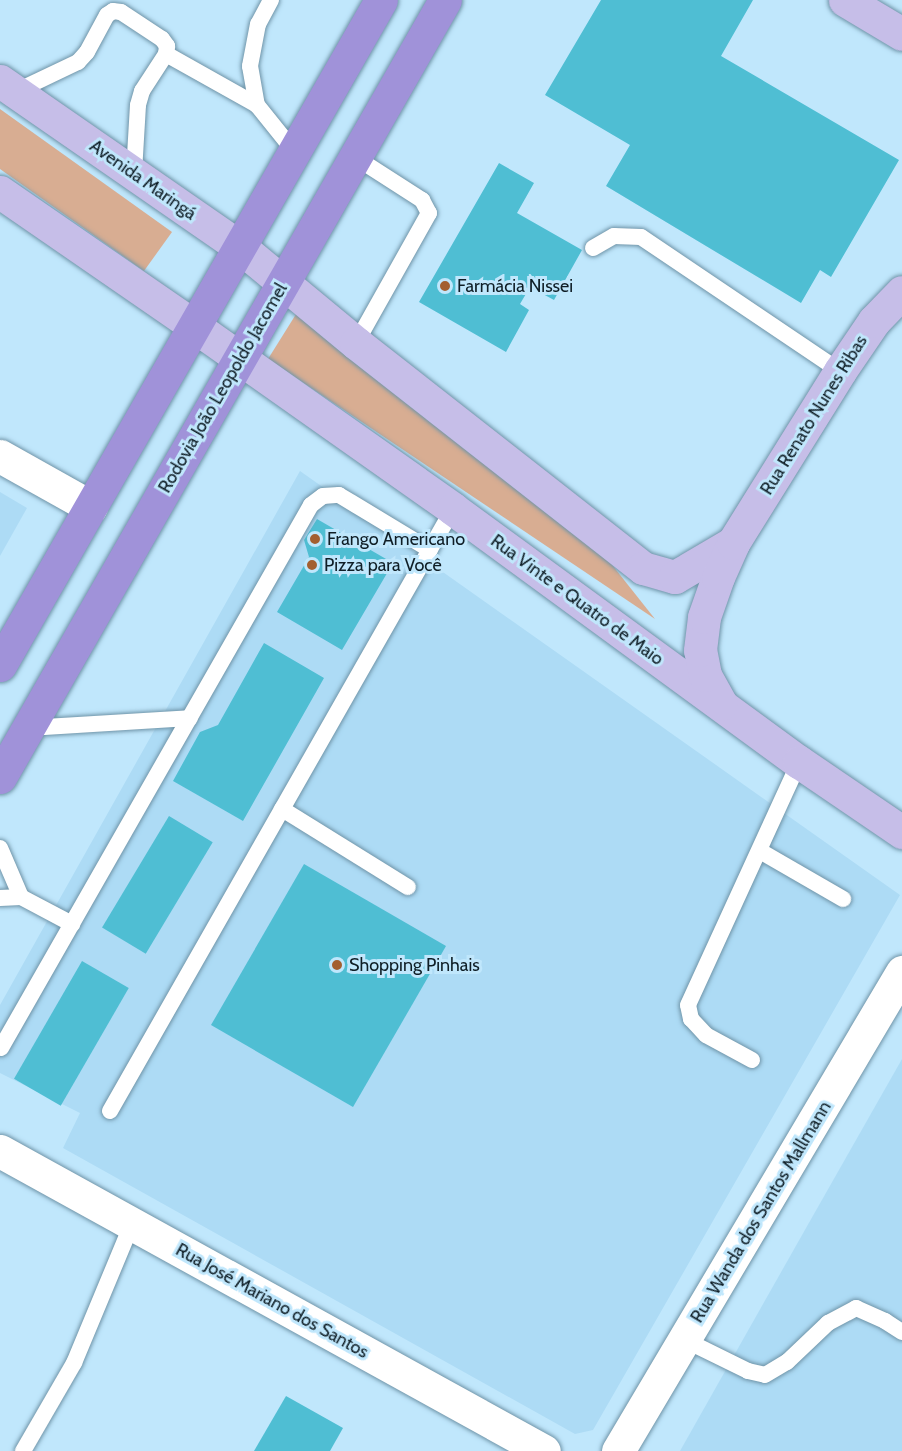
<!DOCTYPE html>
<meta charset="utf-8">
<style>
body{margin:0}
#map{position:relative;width:902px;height:1451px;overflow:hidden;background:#c0e7fc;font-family:Cabin,sans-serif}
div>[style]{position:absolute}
.built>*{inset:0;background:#addbf5}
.green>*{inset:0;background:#d8ad92}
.building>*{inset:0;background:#4fbed3;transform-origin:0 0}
.roads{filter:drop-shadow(0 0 2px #6f94a8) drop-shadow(0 0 2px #6f94a8)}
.lane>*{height:16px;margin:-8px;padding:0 8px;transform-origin:8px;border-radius:8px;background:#fff}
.street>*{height:33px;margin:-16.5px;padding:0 16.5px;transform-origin:16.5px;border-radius:16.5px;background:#fff}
.primary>*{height:33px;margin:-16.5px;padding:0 16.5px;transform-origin:16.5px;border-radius:16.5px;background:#c6bee8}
.highway>*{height:33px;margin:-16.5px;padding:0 16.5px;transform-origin:16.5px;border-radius:16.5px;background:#a092d9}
.dots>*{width:16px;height:16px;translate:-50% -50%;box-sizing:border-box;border:3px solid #c0e7fc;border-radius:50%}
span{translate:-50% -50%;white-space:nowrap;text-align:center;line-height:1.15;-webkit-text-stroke:6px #c0e7fc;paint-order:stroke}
.street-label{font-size:18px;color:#0f1e26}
.poi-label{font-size:18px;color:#0f1e26}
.left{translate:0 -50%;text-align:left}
</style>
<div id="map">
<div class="built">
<i style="clip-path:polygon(300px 471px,900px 895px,593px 1430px,575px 1434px,63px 1148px,80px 1113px,0 1073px,0 1005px)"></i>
<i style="clip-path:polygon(0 492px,27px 508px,0 556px)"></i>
<i style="clip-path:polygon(902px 1059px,902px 1451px,680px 1451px,806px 1228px)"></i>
</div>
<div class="green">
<i style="clip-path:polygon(0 109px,172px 232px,144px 271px,0 169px)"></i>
<i style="clip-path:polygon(298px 311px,590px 537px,655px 619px,268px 359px)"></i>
</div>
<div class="building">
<i style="clip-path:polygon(601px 0,753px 0,721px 56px,899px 160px,831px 277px,820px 270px,801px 303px,606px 186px,630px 145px,545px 95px)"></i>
<i style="clip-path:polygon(499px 163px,534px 183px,517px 213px,582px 250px,554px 300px,530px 287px,520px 304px,529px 310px,506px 352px,419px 302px)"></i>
<i style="clip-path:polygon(317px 519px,393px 563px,342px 650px,277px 612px,309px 557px,304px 540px)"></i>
<i style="clip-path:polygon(264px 643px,324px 678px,243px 821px,173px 781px,200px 732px,218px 725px)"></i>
<i style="left:169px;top:816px;width:51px;height:130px;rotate:31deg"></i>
<i style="left:304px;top:864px;width:164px;height:186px;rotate:30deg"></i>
<i style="left:82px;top:961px;width:54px;height:136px;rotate:30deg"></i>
<i style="clip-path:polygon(286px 1396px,343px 1428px,330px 1451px,254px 1451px)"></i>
</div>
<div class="roads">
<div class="lane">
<i style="left:271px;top:0;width:27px;rotate:118deg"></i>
<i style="left:258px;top:24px;width:43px;rotate:100.8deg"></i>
<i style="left:250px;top:66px;width:40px;rotate:80deg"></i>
<i style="left:257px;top:105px;width:59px;rotate:51.2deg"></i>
<i style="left:166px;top:54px;width:104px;rotate:29.3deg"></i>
<i style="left:15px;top:92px;width:70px;rotate:-25.5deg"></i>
<i style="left:78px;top:62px;width:13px;rotate:-48deg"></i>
<i style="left:87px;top:52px;width:42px;rotate:-61.6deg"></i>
<i style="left:107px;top:15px;width:7px;rotate:-34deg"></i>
<i style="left:113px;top:11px;width:8px;rotate:7deg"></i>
<i style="left:121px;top:12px;width:49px;rotate:33.4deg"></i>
<i style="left:162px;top:39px;width:9px;rotate:54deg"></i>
<i style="left:167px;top:46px;width:8px;rotate:97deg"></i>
<i style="left:166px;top:54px;width:44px;rotate:123deg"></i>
<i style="left:142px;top:91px;width:15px;rotate:106deg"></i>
<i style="left:138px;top:105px;width:68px;rotate:93.4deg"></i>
<i style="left:355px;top:157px;width:80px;rotate:32.7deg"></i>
<i style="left:422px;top:200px;width:15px;rotate:62deg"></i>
<i style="left:429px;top:213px;width:149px;rotate:119.3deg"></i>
<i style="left:593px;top:248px;width:24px;rotate:-30deg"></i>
<i style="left:614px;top:236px;width:27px;rotate:2deg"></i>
<i style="left:641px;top:237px;width:240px;rotate:34deg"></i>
<i style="left:28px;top:728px;width:162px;rotate:-3.5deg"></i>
<i style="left:282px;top:809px;width:148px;rotate:31.8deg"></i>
<i style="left:0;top:848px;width:53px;rotate:66.8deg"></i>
<i style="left:760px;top:851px;width:96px;rotate:30deg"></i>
<i style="left:0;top:898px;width:21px;rotate:-3deg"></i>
<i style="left:21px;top:897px;width:58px;rotate:27.9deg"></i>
<i style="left:1px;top:1048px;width:625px;rotate:-60.28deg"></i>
<i style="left:311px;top:505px;width:15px;rotate:-37deg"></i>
<i style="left:323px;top:496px;width:16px;rotate:-4deg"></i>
<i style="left:339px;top:495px;width:106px;rotate:31.1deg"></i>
<i style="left:752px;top:1060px;width:52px;rotate:-151.5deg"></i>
<i style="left:706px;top:1035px;width:22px;rotate:-133deg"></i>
<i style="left:691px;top:1019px;width:14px;rotate:-102deg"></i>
<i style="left:688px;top:1005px;width:267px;rotate:-65.4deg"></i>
<i style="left:110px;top:1111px;width:693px;rotate:-60.33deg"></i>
<i style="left:685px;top:1340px;width:70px;rotate:26.2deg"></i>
<i style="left:748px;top:1371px;width:17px;rotate:13deg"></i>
<i style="left:765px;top:1375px;width:26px;rotate:-31deg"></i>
<i style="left:787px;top:1362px;width:57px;rotate:-43.6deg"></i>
<i style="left:828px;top:1323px;width:32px;rotate:-28deg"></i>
<i style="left:856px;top:1308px;width:32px;rotate:24deg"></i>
<i style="left:885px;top:1321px;width:20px;rotate:33deg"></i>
<i style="left:23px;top:1451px;width:102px;rotate:-59.9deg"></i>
<i style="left:74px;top:1363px;width:151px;rotate:-67.4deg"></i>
</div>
<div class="street">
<i style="left:0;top:456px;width:104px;rotate:29.3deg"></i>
<i style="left:0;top:1151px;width:621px;rotate:28.88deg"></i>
<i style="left:618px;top:1451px;width:557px;rotate:-59.34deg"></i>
</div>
<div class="primary">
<i style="left:845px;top:0;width:66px;rotate:30.8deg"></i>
<i style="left:0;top:81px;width:292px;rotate:34.7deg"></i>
<i style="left:240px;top:247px;width:151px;rotate:39.6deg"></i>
<i style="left:356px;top:343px;width:365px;rotate:38.1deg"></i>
<i style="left:643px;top:568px;width:33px;rotate:16deg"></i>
<i style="left:675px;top:577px;width:67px;rotate:-30.4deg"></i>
<i style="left:0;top:192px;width:236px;rotate:34.6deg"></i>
<i style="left:194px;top:326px;width:317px;rotate:35.2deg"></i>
<i style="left:453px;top:509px;width:429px;rotate:36.2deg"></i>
<i style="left:799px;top:762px;width:125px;rotate:34.2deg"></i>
<i style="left:721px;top:704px;width:33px;rotate:-119deg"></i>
<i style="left:705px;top:675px;width:25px;rotate:-101deg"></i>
<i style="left:700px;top:650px;width:33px;rotate:-83deg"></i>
<i style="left:704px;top:617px;width:42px;rotate:-70.7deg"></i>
<i style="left:718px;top:577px;width:37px;rotate:-66deg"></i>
<i style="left:733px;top:543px;width:203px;rotate:-58.1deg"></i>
<i style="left:840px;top:371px;width:60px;rotate:-55.8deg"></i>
<i style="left:874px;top:321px;width:40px;rotate:-46deg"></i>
</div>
<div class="highway">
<i style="left:0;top:665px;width:766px;rotate:-60.19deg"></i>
<i style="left:0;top:777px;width:895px;rotate:-60.2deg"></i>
</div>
</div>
<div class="dots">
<i style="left:445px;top:286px;background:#a35f30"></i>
<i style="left:315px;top:539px;background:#a35f30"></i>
<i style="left:312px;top:565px;background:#a35f30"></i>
<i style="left:337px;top:965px;background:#a35f30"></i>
</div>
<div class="street-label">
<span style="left:143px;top:180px;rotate:35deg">Avenida Maringá</span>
<span style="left:223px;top:388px;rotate:-60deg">Rodovia João Leopoldo Jacomel</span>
<span style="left:814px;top:415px;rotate:-58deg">Rua Renato Nunes Ribas</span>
<span style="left:577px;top:600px;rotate:36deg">Rua Vinte e Quatro de Maio</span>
<span style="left:761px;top:1212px;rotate:-59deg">Rua Wanda dos Santos Mallmann</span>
<span style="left:272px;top:1301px;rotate:29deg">Rua José Mariano dos Santos</span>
</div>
<div class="poi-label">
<span class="left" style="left:457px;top:286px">Farmácia Nissei</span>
<span class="left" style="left:327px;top:539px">Frango Americano</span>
<span class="left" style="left:324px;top:565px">Pizza para Você</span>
<span class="left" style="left:349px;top:965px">Shopping Pinhais</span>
</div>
</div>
